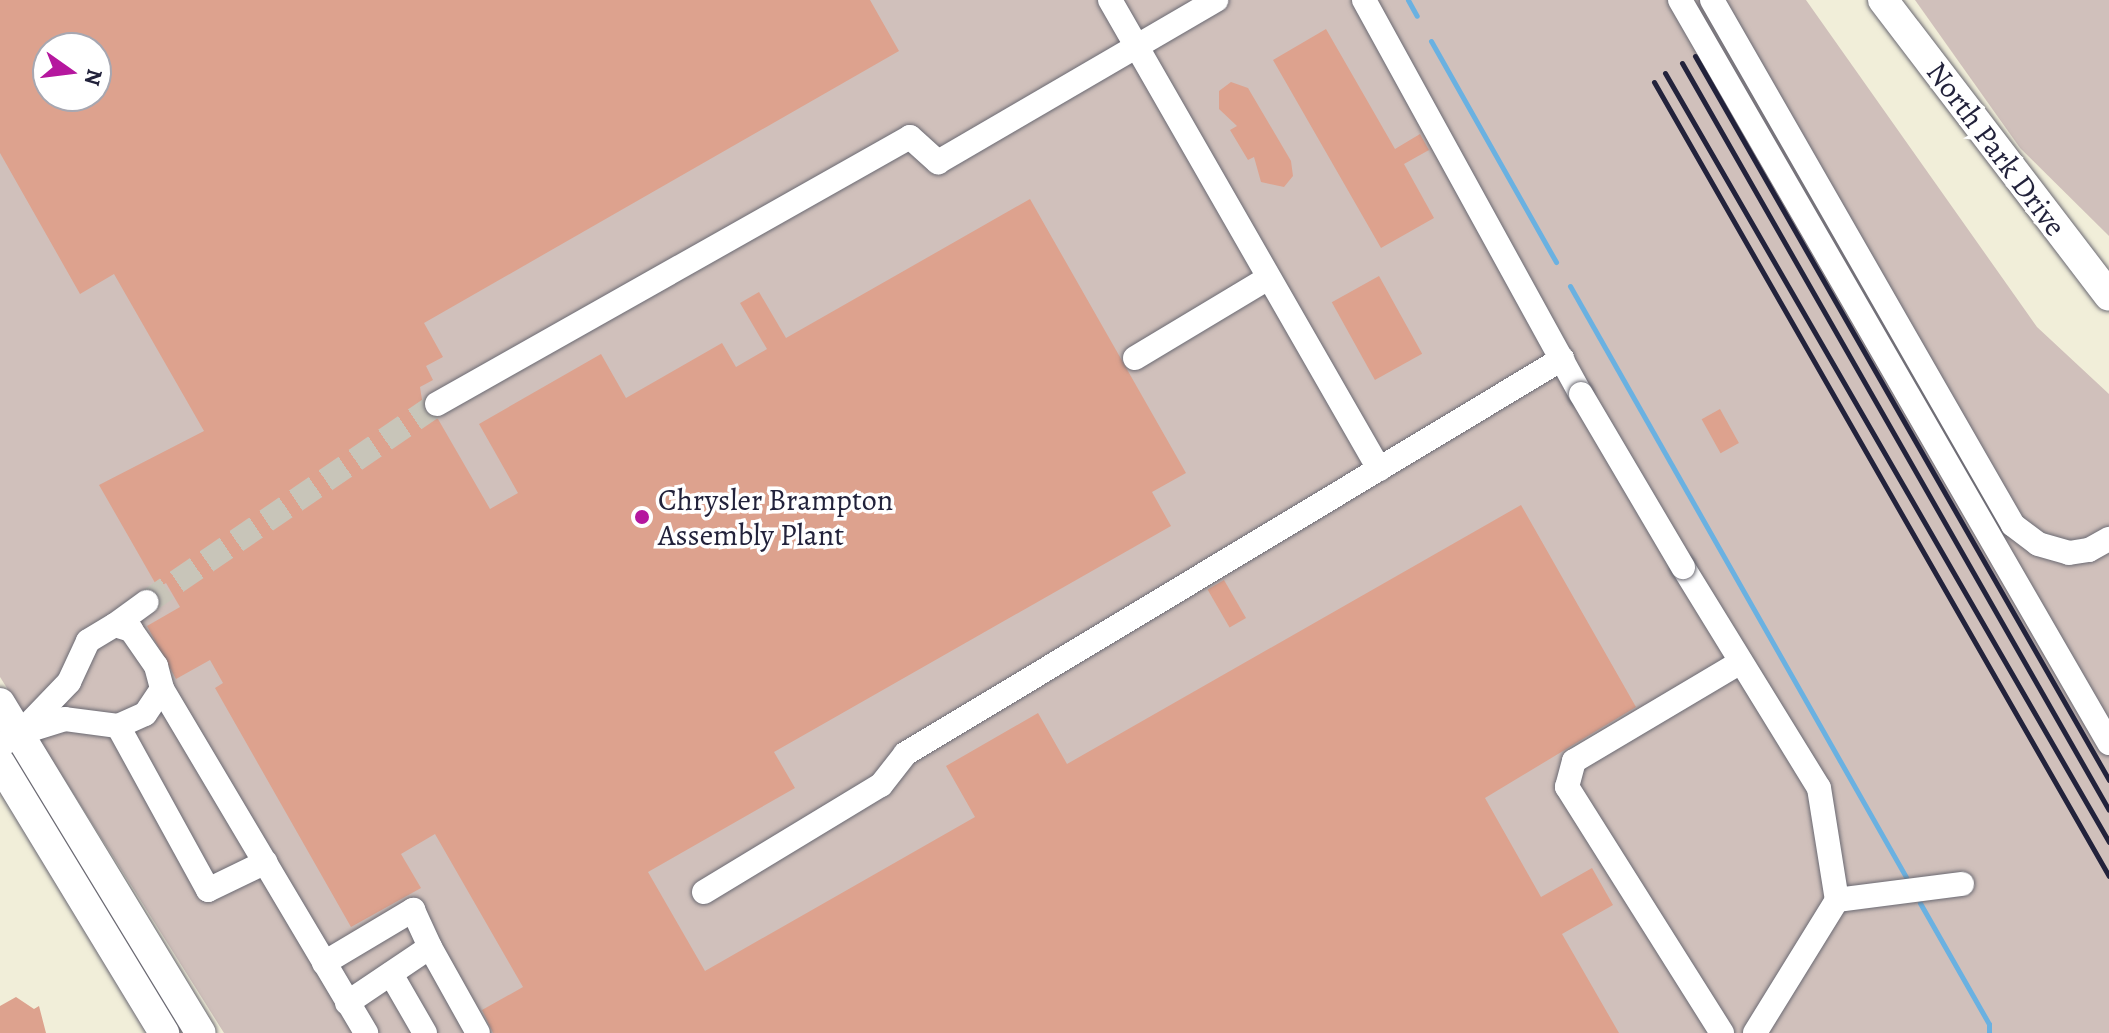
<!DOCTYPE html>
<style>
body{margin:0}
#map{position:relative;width:2109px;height:1033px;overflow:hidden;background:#f1eed9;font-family:Alegreya,serif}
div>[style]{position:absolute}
.industrial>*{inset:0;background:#d0c0bb}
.stream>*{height:5px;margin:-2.5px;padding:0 2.5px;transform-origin:2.5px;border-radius:2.5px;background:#6ab1e1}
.building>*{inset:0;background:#dda28e;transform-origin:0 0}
.minor-tunnel>*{height:24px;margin-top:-12px;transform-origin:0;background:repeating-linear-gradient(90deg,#c8c5b9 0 24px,transparent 0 36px)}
.roads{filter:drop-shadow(0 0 2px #6a6972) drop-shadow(0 0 2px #6a6972)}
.minor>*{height:24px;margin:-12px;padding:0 12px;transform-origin:12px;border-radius:12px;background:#fff}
.major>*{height:30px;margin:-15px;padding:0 15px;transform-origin:15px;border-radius:15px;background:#fff}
.rail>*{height:5px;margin:-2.5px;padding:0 2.5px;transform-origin:2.5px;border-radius:2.5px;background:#22223b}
.bridges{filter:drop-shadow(0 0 2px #6a6972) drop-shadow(0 0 2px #6a6972)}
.minor-bridge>*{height:24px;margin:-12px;padding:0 12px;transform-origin:12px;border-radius:12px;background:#fff}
.dots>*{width:22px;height:22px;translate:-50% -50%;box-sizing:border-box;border:4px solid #fff;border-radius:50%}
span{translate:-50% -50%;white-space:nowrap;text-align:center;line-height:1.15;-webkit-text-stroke:7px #fff;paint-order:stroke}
.street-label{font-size:30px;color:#22223b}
.poi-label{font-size:30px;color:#22223b}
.left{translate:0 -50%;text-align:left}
.north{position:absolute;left:32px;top:32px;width:80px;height:80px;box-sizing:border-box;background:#fff;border:2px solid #a7a7b1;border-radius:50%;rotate:104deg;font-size:22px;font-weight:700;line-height:32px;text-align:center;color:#22223b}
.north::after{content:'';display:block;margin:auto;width:28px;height:36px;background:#b5179e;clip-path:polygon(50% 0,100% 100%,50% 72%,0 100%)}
</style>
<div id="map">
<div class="industrial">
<i style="clip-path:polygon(evenodd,0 0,1806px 0,2037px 327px,2109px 394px,2109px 1033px,224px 1033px,0 677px,0 0,48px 48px,96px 48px,96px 96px,48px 96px,48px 48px)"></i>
<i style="clip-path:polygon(1915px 0,2109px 0,2109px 236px,2020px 148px)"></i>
</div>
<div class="stream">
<i style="left:1408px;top:0;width:18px;rotate:61deg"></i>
<i style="left:1431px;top:41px;width:254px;rotate:60.5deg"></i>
<i style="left:1570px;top:286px;width:680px;rotate:60.38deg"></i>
<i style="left:1920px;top:903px;width:139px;rotate:60.3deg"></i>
<i style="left:1989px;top:1024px;width:9px;rotate:90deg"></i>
</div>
<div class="building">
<i style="clip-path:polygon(evenodd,0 0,870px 0,899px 51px,424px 323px,443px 357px,426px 366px,433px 380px,420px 387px,424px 412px,438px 419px,490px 509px,518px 493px,479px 424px,601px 354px,626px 398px,722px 343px,736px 367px,767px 349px,740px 303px,759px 292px,786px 338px,1030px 199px,1186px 473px,1152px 492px,1171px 526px,774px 752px,795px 788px,648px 872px,705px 971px,975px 817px,946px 766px,1038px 713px,1067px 764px,1521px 505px,1636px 707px,1485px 798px,1541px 897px,1592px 868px,1613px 905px,1562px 934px,1619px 1033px,493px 1033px,482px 1010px,523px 987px,435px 834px,401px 854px,421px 888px,351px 927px,215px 688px,223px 683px,210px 660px,176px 679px,147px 626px,180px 607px,166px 583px,158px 588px,99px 485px,204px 431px,114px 274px,80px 294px,0 153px,0 0,48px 48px,96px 48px,96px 96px,48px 96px,48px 48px)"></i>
<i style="clip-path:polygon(1326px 29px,1395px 149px,1420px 134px,1429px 150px,1404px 164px,1434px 218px,1381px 248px,1273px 60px)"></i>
<i style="clip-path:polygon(1231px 82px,1248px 88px,1291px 161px,1293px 176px,1284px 187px,1261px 182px,1254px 157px,1248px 160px,1230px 130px,1237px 126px,1219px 109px,1219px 91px)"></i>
<i style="left:1379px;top:276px;width:89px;height:54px;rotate:61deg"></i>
<i style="left:1720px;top:409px;width:39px;height:21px;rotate:61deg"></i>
<i style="left:1224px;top:580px;width:44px;height:19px;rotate:60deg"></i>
<i style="clip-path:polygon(16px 997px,34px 1009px,39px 1006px,46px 1033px,0 1033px,0 1006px)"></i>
</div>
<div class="minor-tunnel">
<i style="left:147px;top:602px;width:351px;rotate:-34.3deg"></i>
</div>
<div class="roads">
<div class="minor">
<i style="left:1110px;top:0;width:541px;rotate:60.16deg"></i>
<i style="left:1364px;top:0;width:450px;rotate:61.2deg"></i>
<i style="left:1680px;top:0;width:858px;rotate:60deg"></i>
<i style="left:1712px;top:0;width:605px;rotate:60.17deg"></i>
<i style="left:2013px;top:525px;width:31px;rotate:37deg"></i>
<i style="left:2038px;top:544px;width:32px;rotate:16deg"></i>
<i style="left:2069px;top:553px;width:20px;rotate:-9deg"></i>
<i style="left:2089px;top:550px;width:23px;rotate:-29deg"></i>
<i style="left:1135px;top:358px;width:155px;rotate:-31deg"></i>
<i style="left:437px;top:404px;width:543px;rotate:-29.44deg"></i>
<i style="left:910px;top:137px;width:38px;rotate:42deg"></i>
<i style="left:938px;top:162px;width:322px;rotate:-30.2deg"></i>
<i style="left:1683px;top:567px;width:259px;rotate:58.4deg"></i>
<i style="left:1819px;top:788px;width:113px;rotate:80.9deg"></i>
<i style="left:1837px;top:900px;width:156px;rotate:121.7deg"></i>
<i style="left:115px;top:625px;width:39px;rotate:-36deg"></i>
<i style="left:162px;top:689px;width:400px;rotate:59.3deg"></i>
<i style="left:118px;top:726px;width:187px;rotate:61.2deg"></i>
<i style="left:208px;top:890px;width:64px;rotate:-25.8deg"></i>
<i style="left:0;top:746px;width:24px;rotate:-33deg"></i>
<i style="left:20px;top:733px;width:71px;rotate:-46.1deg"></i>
<i style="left:69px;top:682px;width:45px;rotate:-65.1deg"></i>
<i style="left:88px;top:641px;width:31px;rotate:-31deg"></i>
<i style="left:115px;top:625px;width:17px;rotate:17deg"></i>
<i style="left:131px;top:630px;width:44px;rotate:55.2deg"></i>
<i style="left:156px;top:666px;width:24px;rotate:75deg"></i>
<i style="left:162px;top:689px;width:30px;rotate:124deg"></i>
<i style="left:145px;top:714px;width:30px;rotate:156deg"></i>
<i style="left:118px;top:726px;width:53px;rotate:-172.5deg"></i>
<i style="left:65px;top:719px;width:47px;rotate:162.7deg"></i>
<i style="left:704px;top:892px;width:207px;rotate:-31.2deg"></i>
<i style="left:881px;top:785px;width:39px;rotate:-52deg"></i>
<i style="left:905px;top:754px;width:767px;rotate:-31.02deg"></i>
<i style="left:1837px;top:900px;width:126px;rotate:-7.3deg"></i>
<i style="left:324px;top:963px;width:104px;rotate:-30.8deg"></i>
<i style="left:413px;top:910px;width:41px;rotate:65.3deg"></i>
<i style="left:391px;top:974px;width:68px;rotate:60deg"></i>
<i style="left:347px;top:1003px;width:100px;rotate:-34deg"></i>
<i style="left:430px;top:947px;width:98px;rotate:60.8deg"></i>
<i style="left:1722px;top:1033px;width:291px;rotate:-122.2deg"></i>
<i style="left:1567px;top:787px;width:27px;rotate:-75deg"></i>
<i style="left:1574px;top:761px;width:194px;rotate:-30.7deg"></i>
</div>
<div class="major">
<i style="left:1883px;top:0;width:372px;rotate:52.6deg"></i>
<i style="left:0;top:703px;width:386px;rotate:58.7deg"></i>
<i style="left:0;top:763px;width:316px;rotate:58.7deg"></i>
</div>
</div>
<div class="rail">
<i style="left:1695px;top:56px;width:834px;rotate:60.24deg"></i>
<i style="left:1682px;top:63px;width:860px;rotate:60.25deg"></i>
<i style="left:1665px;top:73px;width:888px;rotate:60deg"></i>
<i style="left:1654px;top:82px;width:915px;rotate:60.19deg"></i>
</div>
<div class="bridges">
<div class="minor-bridge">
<i style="left:1581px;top:394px;width:201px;rotate:59.5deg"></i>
</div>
</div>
<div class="dots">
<i style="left:642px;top:517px;background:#b5179e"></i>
</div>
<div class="street-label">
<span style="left:1996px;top:149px;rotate:53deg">North Park Drive</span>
</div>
<div class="poi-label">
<span class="left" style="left:658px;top:517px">Chrysler Brampton<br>Assembly Plant</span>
</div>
<div class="north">N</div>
</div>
